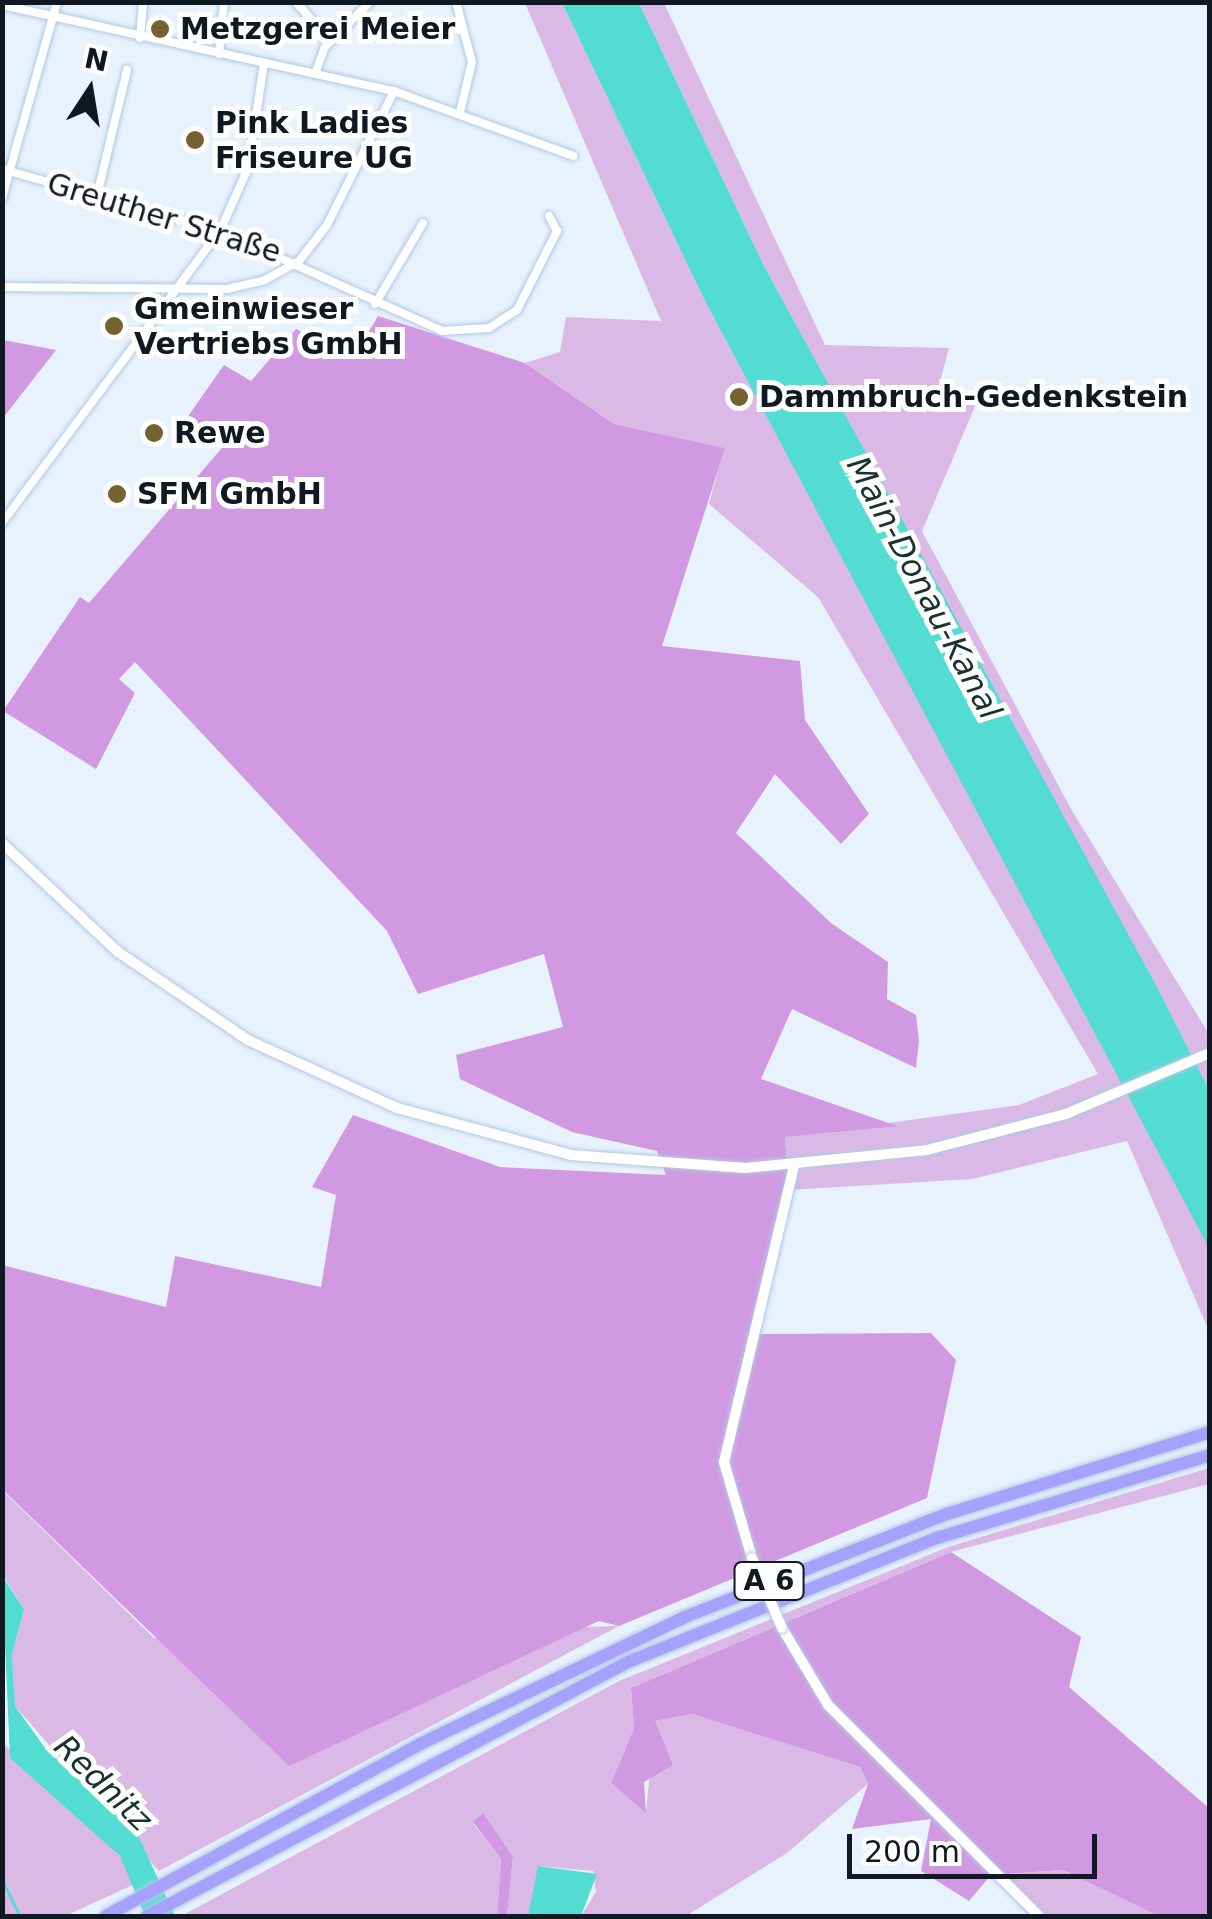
<!DOCTYPE html>
<meta charset="utf-8">
<style>
body{margin:0}
#map{position:relative;width:1212px;height:1919px;overflow:hidden;background:#e8f2fd;font-family:"DejaVu Sans",sans-serif}
div>[style]{position:absolute}
.green>*{inset:0;background:#dbb9e6}
.forest>*{inset:0;background:#d199e2}
.water>*{inset:0;background:#53ddd2}
.stream>*{height:2.5px;margin:-1.25px;padding:0 1.25px;transform-origin:1.25px;border-radius:1.25px;background:#53ddd2}
.roads{filter:drop-shadow(0 0 2px #b1c8e3) drop-shadow(0 0 2px #b1c8e3)}
.street>*{height:8px;margin:-4px;padding:0 4px;transform-origin:4px;border-radius:4px;background:#fff}
.secondary>*{height:10px;margin:-5px;padding:0 5px;transform-origin:5px;border-radius:5px;background:#fff}
.highway>*{height:12px;margin:-6px;padding:0 6px;transform-origin:6px;border-radius:6px;background:#a6a1fd}
.bridges{filter:drop-shadow(0 0 2px #b1c8e3) drop-shadow(0 0 2px #b1c8e3)}
.secondary-bridge>*{height:10px;margin:-5px;padding:0 5px;transform-origin:5px;border-radius:5px;background:#fff}
.dots>*{width:28px;height:28px;translate:-50% -50%;box-sizing:border-box;border:5px solid #fefefe;border-radius:50%}
span{translate:-50% -50%;white-space:nowrap;text-align:center;line-height:1.15;-webkit-text-stroke:10px #fefefe;paint-order:stroke}
.shield-label span{padding:2px 8px;background:#fefefe;border:2px solid;border-radius:8px;-webkit-text-stroke-width:0}
.shield-label{font-size:28px;color:#101821;font-weight:700}
.poi-label{font-size:30px;color:#101821;font-weight:700}
.left{translate:0 -50%;text-align:left}
.street-label{font-size:30px;color:#101821}
.water-label{font-size:32px;color:#1a322f;font-style:italic}
.frame{position:absolute;inset:0;border:5px solid #101821;pointer-events:none}
.north{position:absolute;left:40px;top:40px;width:100px;height:100px;-webkit-text-stroke:8px #fefefe;paint-order:stroke;rotate:12deg;font-size:28px;font-weight:700;line-height:40px;text-align:center;color:#101821}
.north::after{content:'';display:block;margin:auto;width:35px;height:45px;background:#101821;clip-path:polygon(50% 0,100% 100%,50% 72%,0 100%)}
.scale{position:absolute;left:847px;top:1834px;width:250px;height:45px;box-sizing:border-box;border:5px solid #101821;border-top:0;padding-left:12px;font-size:30px;line-height:35px;white-space:nowrap;color:#101821;-webkit-text-stroke:8px #fefefe;paint-order:stroke}
</style>
<div id="map">
<div class="green">
<i style="clip-path:polygon(525px 3px,562px 3px,705px 301px,1199px 1223px,1209px 1248px,1209px 1331px,1127px 1141px,972px 1179px,789px 1190px,785px 1137px,1019px 1105px,1098px 1074px,818px 597px,709px 504px,724px 448px,614px 424px,525px 363px,560px 352px,566px 317px,661px 321px)"></i>
<i style="clip-path:polygon(639px 3px,664px 3px,825px 345px,949px 348px,936px 397px,976px 404px,922px 531px,1071px 809px,1209px 1034px,1209px 1090px,764px 266px)"></i>
<i style="clip-path:polygon(1209px 1468px,1209px 1484px,951px 1552px,631px 1688px,634px 1728px,611px 1783px,646px 1812px,655px 1721px,692px 1714px,860px 1767px,868px 1784px,787px 1853px,686px 1916px,581px 1916px,596px 1892px,593px 1871px,539px 1866px,528px 1916px,507px 1916px,513px 1857px,473px 1823px,501px 1859px,497px 1916px,181px 1916px,619px 1681px,948px 1547px)"></i>
<i style="clip-path:polygon(2px 1490px,154px 1638px,619px 1626px,159px 1871px,15px 1706px,12px 1655px,24px 1609px,3px 1576px)"></i>
<i style="clip-path:polygon(2px 1742px,120px 1856px,135px 1884px,65px 1916px,3px 1916px)"></i>
<i style="clip-path:polygon(1063px 1870px,1149px 1908px,1159px 1916px,1030px 1916px,991px 1875px)"></i>
</div>
<div class="forest">
<i style="clip-path:polygon(378px 316px,525px 363px,614px 424px,725px 448px,662px 646px,800px 661px,805px 720px,869px 814px,841px 844px,775px 774px,736px 833px,831px 923px,888px 962px,887px 999px,916px 1015px,919px 1041px,916px 1068px,792px 1009px,761px 1079px,897px 1126px,785px 1137px,789px 1190px,755px 1334px,931px 1333px,956px 1360px,927px 1498px,619px 1626px,599px 1621px,289px 1766px,3px 1490px,2px 1265px,166px 1307px,175px 1256px,321px 1287px,336px 1195px,312px 1187px,353px 1115px,500px 1167px,666px 1175px,657px 1151px,572px 1132px,460px 1079px,456px 1055px,563px 1027px,544px 954px,418px 994px,387px 931px,135px 662px,119px 679px,135px 693px,96px 769px,3px 711px,80px 597px,89px 603px,227px 442px,186px 419px,224px 365px,251px 381px,296px 329px,354px 357px)"></i>
<i style="clip-path:polygon(3px 340px,56px 350px,3px 418px,2px 340px)"></i>
<i style="clip-path:polygon(951px 1552px,1081px 1637px,1069px 1687px,1209px 1808px,1209px 1916px,1159px 1916px,1063px 1870px,991px 1875px,969px 1901px,921px 1871px,931px 1819px,852px 1829px,868px 1784px,860px 1767px,692px 1714px,655px 1721px,673px 1765px,644px 1782px,646px 1813px,611px 1783px,634px 1728px,631px 1688px)"></i>
<i style="clip-path:polygon(483px 1813px,513px 1857px,507px 1916px,497px 1916px,501px 1859px,473px 1822px)"></i>
</div>
<div class="water">
<i style="clip-path:polygon(562px 3px,639px 3px,764px 266px,1158px 989px,1209px 1090px,1209px 1248px,705px 301px)"></i>
<i style="clip-path:polygon(2px 1576px,24px 1609px,12px 1655px,15px 1706px,45px 1748px,138px 1835px,175px 1916px,145px 1916px,120px 1856px,10px 1758px)"></i>
<i style="clip-path:polygon(538px 1866px,597px 1874px,581px 1916px,528px 1916px)"></i>
</div>
<div class="stream">
<i style="left:2px;top:1879px;width:41px;rotate:64.1deg"></i>
</div>
<div class="roads">
<div class="street">
<i style="left:296px;top:2px;width:52px;rotate:48.9deg"></i>
<i style="left:456px;top:2px;width:62px;rotate:75.1deg"></i>
<i style="left:472px;top:62px;width:51px;rotate:103.5deg"></i>
<i style="left:2px;top:5px;width:401px;rotate:12.4deg"></i>
<i style="left:394px;top:91px;width:191px;rotate:19.9deg"></i>
<i style="left:140px;top:38px;width:36px;rotate:-85deg"></i>
<i style="left:219px;top:54px;width:52px;rotate:-84.5deg"></i>
<i style="left:315px;top:74px;width:29px;rotate:-70deg"></i>
<i style="left:325px;top:47px;width:64px;rotate:-45deg"></i>
<i style="left:2px;top:169px;width:227px;rotate:15.9deg"></i>
<i style="left:220px;top:231px;width:243px;rotate:24.2deg"></i>
<i style="left:442px;top:331px;width:47px;rotate:-3.7deg"></i>
<i style="left:489px;top:328px;width:33px;rotate:-33deg"></i>
<i style="left:517px;top:310px;width:89px;rotate:-63.1deg"></i>
<i style="left:557px;top:231px;width:17px;rotate:-118deg"></i>
<i style="left:97px;top:196px;width:130px;rotate:-76.6deg"></i>
<i style="left:2px;top:198px;width:204px;rotate:-74.3deg"></i>
<i style="left:2px;top:287px;width:225px;rotate:0.5deg"></i>
<i style="left:227px;top:289px;width:39px;rotate:-13deg"></i>
<i style="left:265px;top:280px;width:39px;rotate:-29deg"></i>
<i style="left:299px;top:261px;width:46px;rotate:-52.1deg"></i>
<i style="left:327px;top:225px;width:150px;rotate:-63.4deg"></i>
<i style="left:375px;top:304px;width:94px;rotate:-59.3deg"></i>
<i style="left:2px;top:523px;width:364px;rotate:-53.3deg"></i>
<i style="left:220px;top:231px;width:69px;rotate:-66deg"></i>
<i style="left:248px;top:168px;width:106px;rotate:-81.3deg"></i>
</div>
<div class="secondary">
<i style="left:2px;top:843px;width:159px;rotate:43.2deg"></i>
<i style="left:118px;top:952px;width:157px;rotate:34.1deg"></i>
<i style="left:248px;top:1040px;width:164px;rotate:24.5deg"></i>
<i style="left:397px;top:1108px;width:180px;rotate:15.1deg"></i>
<i style="left:571px;top:1155px;width:174px;rotate:4.3deg"></i>
<i style="left:745px;top:1168px;width:183px;rotate:-5.6deg"></i>
<i style="left:927px;top:1150px;width:144px;rotate:-14.5deg"></i>
<i style="left:1066px;top:1114px;width:156px;rotate:-23deg"></i>
<i style="left:752px;top:1558px;width:100px;rotate:-106.3deg"></i>
<i style="left:724px;top:1462px;width:304px;rotate:-76.7deg"></i>
<i style="left:782px;top:1628px;width:90px;rotate:59.1deg"></i>
<i style="left:828px;top:1705px;width:298px;rotate:45deg"></i>
</div>
<div class="highway">
<i style="left:106px;top:1916px;width:358px;rotate:-28.7deg"></i>
<i style="left:420px;top:1744px;width:294px;rotate:-25.6deg"></i>
<i style="left:685px;top:1617px;width:282px;rotate:-21.5deg"></i>
<i style="left:947px;top:1514px;width:275px;rotate:-17.3deg"></i>
<i style="left:147px;top:1916px;width:544px;rotate:-27.84deg"></i>
<i style="left:628px;top:1662px;width:333px;rotate:-21.9deg"></i>
<i style="left:937px;top:1538px;width:285px;rotate:-16.9deg"></i>
</div>
</div>
<div class="bridges">
<div class="secondary-bridge">
<i style="left:752px;top:1558px;width:76px;rotate:66.8deg"></i>
</div>
</div>
<div class="dots">
<i style="left:160px;top:29px;background:#746230"></i>
<i style="left:195px;top:140px;background:#746230"></i>
<i style="left:114px;top:326px;background:#746230"></i>
<i style="left:739px;top:397px;background:#746230"></i>
<i style="left:154px;top:433px;background:#746230"></i>
<i style="left:117px;top:494px;background:#746230"></i>
</div>
<div class="shield-label">
<span style="left:769px;top:1581px">A 6</span>
</div>
<div class="poi-label">
<span class="left" style="left:180px;top:29px">Metzgerei Meier</span>
<span class="left" style="left:215px;top:140px">Pink Ladies<br>Friseure UG</span>
<span class="left" style="left:134px;top:326px">Gmeinwieser<br>Vertriebs GmbH</span>
<span class="left" style="left:759px;top:397px">Dammbruch-Gedenkstein</span>
<span class="left" style="left:174px;top:433px">Rewe</span>
<span class="left" style="left:137px;top:494px">SFM GmbH</span>
</div>
<div class="street-label">
<span style="left:164px;top:218px;rotate:17deg">Greuther Straße</span>
</div>
<div class="water-label">
<span style="left:924px;top:588px;rotate:62deg">Main-Donau-Kanal</span>
<span style="left:103px;top:1783px;rotate:44deg">Rednitz</span>
</div>
<div class="frame"></div>
<div class="north">N</div>
<div class="scale">200 m</div>
</div>
